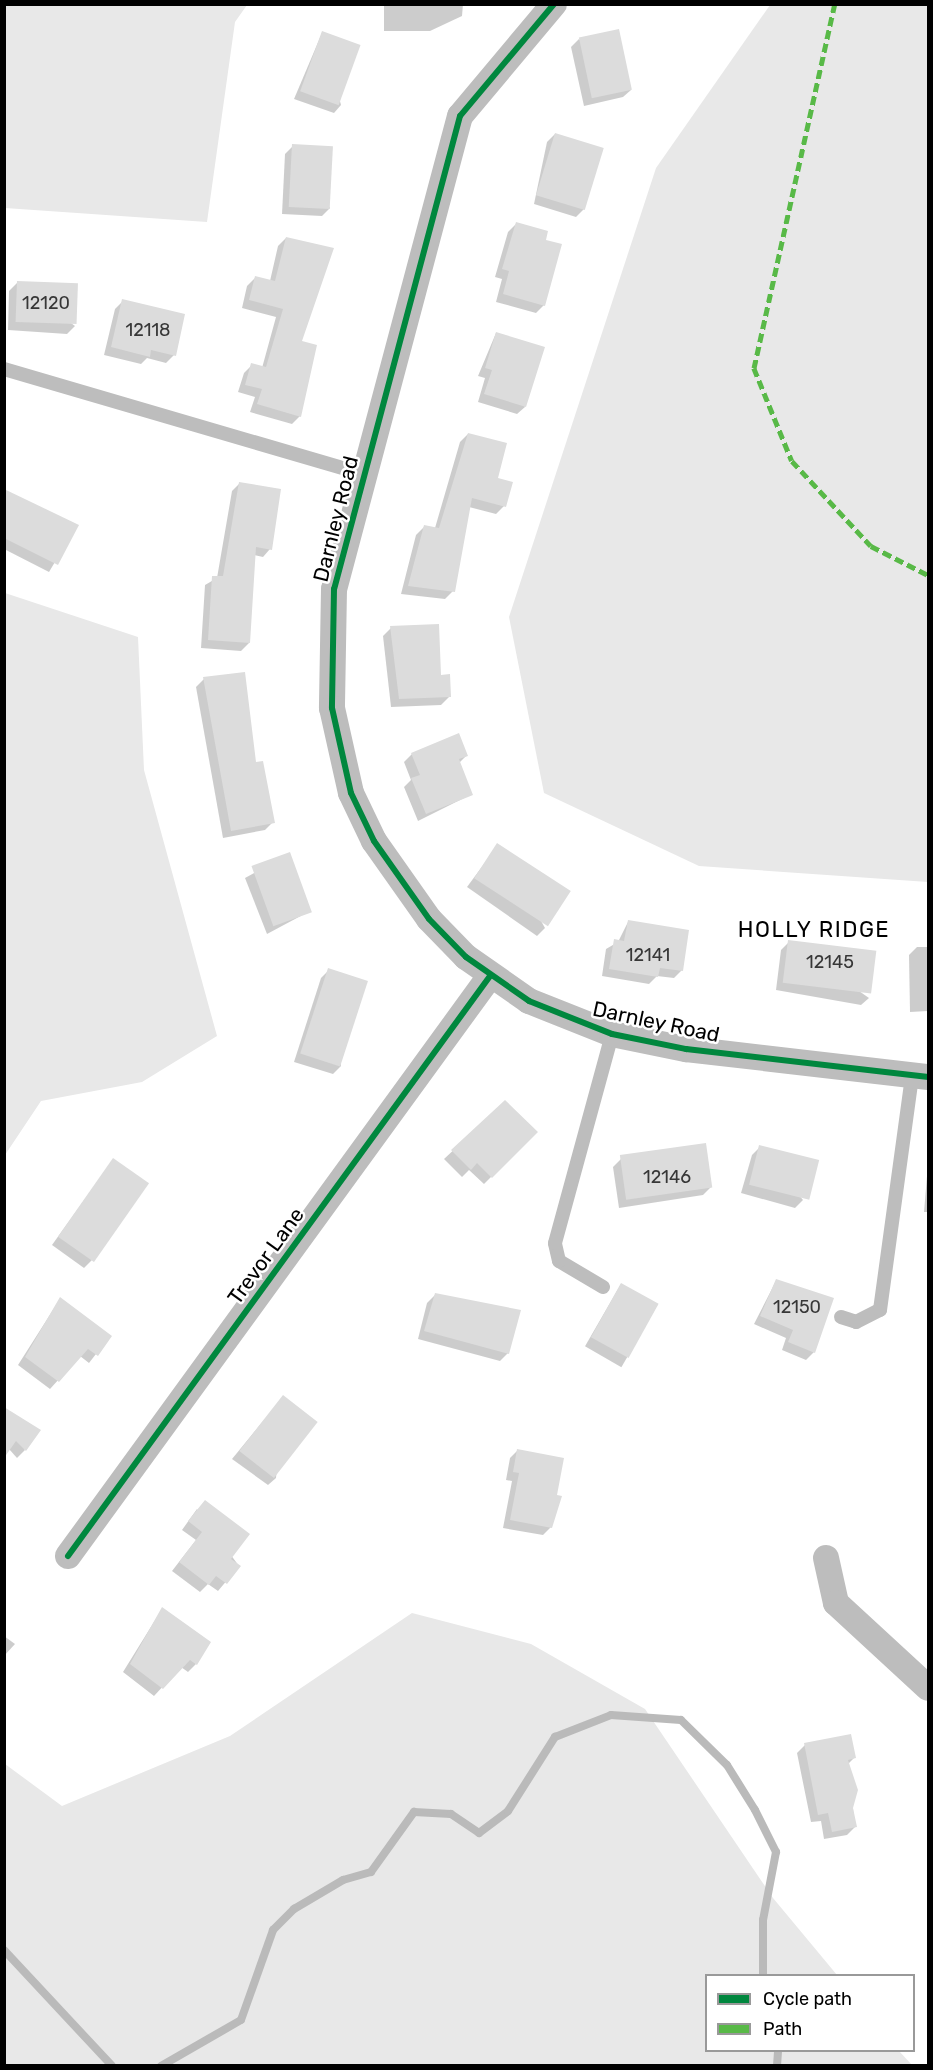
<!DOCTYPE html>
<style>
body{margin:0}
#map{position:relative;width:933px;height:2070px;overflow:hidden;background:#fff;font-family:Rubik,sans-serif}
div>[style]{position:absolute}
.green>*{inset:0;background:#e8e8e8}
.shadow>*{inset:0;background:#0003;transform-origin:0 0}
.stream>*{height:8px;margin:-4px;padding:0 4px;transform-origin:4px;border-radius:4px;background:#bababa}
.building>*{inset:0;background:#dcdcdc;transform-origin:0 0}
.lane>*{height:14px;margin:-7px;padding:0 7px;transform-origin:7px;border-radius:7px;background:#bdbdbd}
.street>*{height:26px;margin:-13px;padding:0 13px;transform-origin:13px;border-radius:13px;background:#bdbdbd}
.quiet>*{height:4.5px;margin-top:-2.25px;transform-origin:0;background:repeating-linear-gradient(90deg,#58b947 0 9px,transparent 0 13.5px)}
.cycleway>*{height:6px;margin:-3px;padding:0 3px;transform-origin:3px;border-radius:3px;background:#00873e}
span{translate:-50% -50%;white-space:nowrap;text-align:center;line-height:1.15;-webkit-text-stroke:5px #fff;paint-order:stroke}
.number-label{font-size:18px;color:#373737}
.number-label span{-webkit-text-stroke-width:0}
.street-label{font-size:21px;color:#000}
.neighbourhood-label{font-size:22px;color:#000;letter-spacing:1.5px}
.frame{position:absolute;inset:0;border:6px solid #000;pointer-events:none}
.legend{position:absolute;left:705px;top:1974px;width:210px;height:78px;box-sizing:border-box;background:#fff;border:2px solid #999;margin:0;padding:8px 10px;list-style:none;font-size:18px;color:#000}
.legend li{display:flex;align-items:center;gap:12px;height:30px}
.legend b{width:30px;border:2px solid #999}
</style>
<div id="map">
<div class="green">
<i style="clip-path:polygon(5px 4px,247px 5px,235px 22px,207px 222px,5px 208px)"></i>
<i style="clip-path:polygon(770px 5px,928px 5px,928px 882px,699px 866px,544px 793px,509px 617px,656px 168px)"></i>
<i style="clip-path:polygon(5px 593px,138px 637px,144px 770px,217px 1036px,142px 1082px,41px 1101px,5px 1155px)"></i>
<i style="clip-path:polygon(412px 1613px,531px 1644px,645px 1709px,773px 1898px,837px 1975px,706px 1976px,706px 2050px,899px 2051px,912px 2065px,5px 2065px,5px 1764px,62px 1806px,230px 1736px)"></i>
</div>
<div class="shadow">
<i style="clip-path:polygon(384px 4px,463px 4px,462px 16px,430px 31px,384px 31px)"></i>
<i style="clip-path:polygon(322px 33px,341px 105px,334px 113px,294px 99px)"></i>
<i style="clip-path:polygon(579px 39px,631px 90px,623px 97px,584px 106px,571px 47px)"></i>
<i style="clip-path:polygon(555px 134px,584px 209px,576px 217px,534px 204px,547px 142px)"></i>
<i style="clip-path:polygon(293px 146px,330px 208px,322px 216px,282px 214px,285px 154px)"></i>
<i style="clip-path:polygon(516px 224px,544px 241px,544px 305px,536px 313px,496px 302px,502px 279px,495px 277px,508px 232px)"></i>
<i style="clip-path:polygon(286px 238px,300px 342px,300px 416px,292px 424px,250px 412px,255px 397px,238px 392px,244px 373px,252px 365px,262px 368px,276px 317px,242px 308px,247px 286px,255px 278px,270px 281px,278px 246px)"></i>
<i style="clip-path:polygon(17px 283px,75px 326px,67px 334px,8px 330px,9px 291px)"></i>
<i style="clip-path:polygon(123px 301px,174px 355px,166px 363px,147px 358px,141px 364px,104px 355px,115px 309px)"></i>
<i style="clip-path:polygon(496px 333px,525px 407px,517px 414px,478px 402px,485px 378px,478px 376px)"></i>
<i style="clip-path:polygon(468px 434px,496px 479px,504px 506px,496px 514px,469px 507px,453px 591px,445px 599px,401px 594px,416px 535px,424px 527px,435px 528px,460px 442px)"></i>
<i style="clip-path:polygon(240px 483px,270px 549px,263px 557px,254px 555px,249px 643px,241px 651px,201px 648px,205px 585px,217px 578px,232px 491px)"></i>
<i style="clip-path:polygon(4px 491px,77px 525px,49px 572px,4px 549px)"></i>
<i style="clip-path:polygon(391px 628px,449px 697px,441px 705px,391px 707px,383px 636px)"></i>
<i style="clip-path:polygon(204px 679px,254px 764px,273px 822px,265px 830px,223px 838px,196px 687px)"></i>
<i style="clip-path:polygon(412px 754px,466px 756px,459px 763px,472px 794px,418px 821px,404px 787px,411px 780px,404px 762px)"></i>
<i style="clip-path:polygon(498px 845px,545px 928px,537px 936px,467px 887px)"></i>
<i style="clip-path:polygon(289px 854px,310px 911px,267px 934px,245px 878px)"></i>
<i style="clip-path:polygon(628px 922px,682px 970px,674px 978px,657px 976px,649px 984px,602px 976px,606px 949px,618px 942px)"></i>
<i style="clip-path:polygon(789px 942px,869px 998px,861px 1005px,776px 990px,781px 950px)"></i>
<i style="clip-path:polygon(917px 947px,928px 947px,928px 1011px,910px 1012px,909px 955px)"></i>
<i style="clip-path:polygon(329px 970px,341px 1066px,333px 1074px,294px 1062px,321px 978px)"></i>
<i style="clip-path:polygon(505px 1102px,536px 1132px,484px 1184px,469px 1170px,462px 1177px,444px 1159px)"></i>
<i style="clip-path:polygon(760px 1147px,803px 1200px,795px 1208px,741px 1193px,752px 1155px)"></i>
<i style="clip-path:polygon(621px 1159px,711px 1187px,703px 1195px,619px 1208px,613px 1167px)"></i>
<i style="clip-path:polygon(113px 1160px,92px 1260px,84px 1268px,52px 1245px)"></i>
<i style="clip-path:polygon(928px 1164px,928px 1212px,924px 1212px)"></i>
<i style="clip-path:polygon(776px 1281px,814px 1352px,806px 1360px,782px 1350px,786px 1338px,754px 1324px)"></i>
<i style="left:621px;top:1284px;width:42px;height:72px;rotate:30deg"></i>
<i style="clip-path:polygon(435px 1295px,508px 1353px,500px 1361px,418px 1339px,427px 1303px)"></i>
<i style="clip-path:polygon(60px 1299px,110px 1336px,89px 1363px,80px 1356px,50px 1389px,18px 1365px)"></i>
<i style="clip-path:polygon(283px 1397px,276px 1478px,268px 1485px,232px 1459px)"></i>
<i style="clip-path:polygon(4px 1409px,25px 1450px,17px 1458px,9px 1449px)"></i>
<i style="clip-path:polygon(518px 1450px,551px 1527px,543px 1535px,503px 1528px,512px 1481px,506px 1480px,510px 1458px)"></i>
<i style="clip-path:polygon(197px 1509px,239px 1566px,218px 1591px,208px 1584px,200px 1592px,172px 1571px,196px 1540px,182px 1530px)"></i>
<i style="clip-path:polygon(162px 1609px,196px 1664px,188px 1672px,181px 1667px,154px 1696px,123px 1672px)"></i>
<i style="clip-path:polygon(4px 1636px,15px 1644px,4px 1656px)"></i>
<i style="clip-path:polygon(805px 1745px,854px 1758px,848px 1764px,855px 1827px,847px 1835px,824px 1839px,821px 1821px,811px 1822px,797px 1753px)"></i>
</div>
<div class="stream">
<i style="left:4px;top:1950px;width:158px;rotate:47deg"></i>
<i style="left:161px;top:2066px;width:92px;rotate:-29.9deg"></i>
<i style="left:241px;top:2020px;width:96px;rotate:-70.4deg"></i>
<i style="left:273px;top:1930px;width:30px;rotate:-45deg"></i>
<i style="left:294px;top:1909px;width:57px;rotate:-30.6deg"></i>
<i style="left:343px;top:1880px;width:29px;rotate:-16deg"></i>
<i style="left:371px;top:1872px;width:74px;rotate:-54.4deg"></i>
<i style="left:414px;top:1812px;width:37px;rotate:3deg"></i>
<i style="left:451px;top:1814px;width:34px;rotate:34deg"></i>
<i style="left:479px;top:1833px;width:36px;rotate:-37deg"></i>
<i style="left:508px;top:1811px;width:88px;rotate:-57.6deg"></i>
<i style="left:555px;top:1737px;width:60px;rotate:-21.4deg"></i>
<i style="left:611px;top:1715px;width:70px;rotate:4.1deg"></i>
<i style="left:681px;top:1720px;width:64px;rotate:44.4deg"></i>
<i style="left:727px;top:1765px;width:53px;rotate:58.1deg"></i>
<i style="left:755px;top:1810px;width:47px;rotate:63.4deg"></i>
<i style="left:776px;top:1852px;width:69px;rotate:100.8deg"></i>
<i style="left:763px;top:1920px;width:56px;rotate:90deg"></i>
<i style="left:777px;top:2066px;width:16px;rotate:-86deg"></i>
</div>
<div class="building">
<i style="left:619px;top:29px;width:62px;height:41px;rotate:78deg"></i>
<i style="left:322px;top:31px;width:41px;height:64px;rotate:20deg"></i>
<i style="left:555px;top:133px;width:51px;height:65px;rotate:17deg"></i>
<i style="left:292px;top:144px;width:41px;height:63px;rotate:3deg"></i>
<i style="clip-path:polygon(516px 222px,548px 231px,546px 240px,562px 244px,545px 306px,503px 294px,509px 271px,502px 269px)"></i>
<i style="clip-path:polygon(286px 237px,334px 248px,302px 341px,317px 345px,301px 417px,257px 404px,262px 389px,245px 385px,251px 363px,266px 367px,283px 309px,249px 300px,255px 276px,275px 281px)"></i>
<i style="left:17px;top:281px;width:61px;height:41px;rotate:2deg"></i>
<i style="clip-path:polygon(122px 299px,185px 314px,176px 356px,151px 350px,150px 357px,111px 347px)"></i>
<i style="clip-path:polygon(496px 332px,545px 347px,526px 407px,484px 394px,492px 370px,485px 368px)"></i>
<i style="clip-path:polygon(468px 433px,507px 443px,498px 478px,513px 482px,506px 507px,472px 498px,455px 592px,408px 586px,424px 525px,439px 528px)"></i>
<i style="clip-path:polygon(239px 482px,281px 489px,272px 550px,256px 547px,250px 643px,208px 640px,212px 576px,223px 576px)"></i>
<i style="clip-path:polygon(4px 489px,79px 525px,58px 565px,4px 538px)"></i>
<i style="clip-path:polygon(439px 624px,441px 675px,450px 674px,451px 697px,399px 699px,390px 626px)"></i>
<i style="clip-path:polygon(245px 672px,256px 762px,263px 761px,275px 823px,231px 831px,203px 677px)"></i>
<i style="clip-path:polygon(459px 733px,468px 756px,459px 759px,473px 795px,426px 814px,411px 778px,420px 775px,411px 753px)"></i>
<i style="left:497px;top:843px;width:88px;height:42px;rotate:33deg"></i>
<i style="left:290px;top:852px;width:64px;height:41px;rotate:70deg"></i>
<i style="clip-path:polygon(628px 920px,689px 930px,683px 971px,660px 968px,658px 977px,609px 969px,614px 939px,624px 941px)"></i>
<i style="left:788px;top:940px;width:89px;height:43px;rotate:7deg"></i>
<i style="left:328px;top:968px;width:42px;height:90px;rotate:18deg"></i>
<i style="clip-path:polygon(505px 1100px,538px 1132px,492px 1178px,477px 1163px,471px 1170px,451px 1150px)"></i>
<i style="left:706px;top:1143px;width:45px;height:87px;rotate:82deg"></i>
<i style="left:759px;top:1145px;width:62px;height:41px;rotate:14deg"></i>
<i style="left:113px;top:1158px;width:44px;height:96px;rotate:35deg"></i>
<i style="clip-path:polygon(776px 1279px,834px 1298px,815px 1353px,788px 1342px,793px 1330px,760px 1316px)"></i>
<i style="left:621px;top:1283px;width:43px;height:62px;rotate:29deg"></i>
<i style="clip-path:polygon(435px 1293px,521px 1310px,509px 1354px,424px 1331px)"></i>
<i style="clip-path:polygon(60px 1297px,112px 1336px,98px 1356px,88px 1349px,59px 1382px,25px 1357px)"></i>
<i style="left:283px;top:1395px;width:44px;height:71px;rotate:38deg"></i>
<i style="clip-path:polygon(4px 1407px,41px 1430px,26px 1451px,16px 1441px,4px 1458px)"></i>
<i style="clip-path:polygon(517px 1449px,564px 1458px,557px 1495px,562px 1496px,552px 1528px,510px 1520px,519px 1473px,513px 1472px)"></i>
<i style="clip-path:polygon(205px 1500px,250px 1534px,231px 1559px,241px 1566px,227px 1584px,216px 1576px,209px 1585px,179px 1562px,202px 1532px,188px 1521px)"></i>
<i style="clip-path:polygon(162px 1607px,211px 1642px,197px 1665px,190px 1660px,163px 1689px,130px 1664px)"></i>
<i style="clip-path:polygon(851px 1734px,856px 1758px,848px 1760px,858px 1790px,853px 1808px,857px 1827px,832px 1832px,828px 1813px,818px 1815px,804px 1743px)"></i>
</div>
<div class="lane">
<i style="left:4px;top:369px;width:375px;rotate:16.3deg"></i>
<i style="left:603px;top:1287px;width:51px;rotate:-149.4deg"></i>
<i style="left:559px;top:1261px;width:18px;rotate:-103deg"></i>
<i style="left:555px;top:1243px;width:217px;rotate:-74.7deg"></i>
<i style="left:841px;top:1317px;width:16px;rotate:18deg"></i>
<i style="left:856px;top:1322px;width:27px;rotate:-27deg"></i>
<i style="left:880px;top:1310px;width:237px;rotate:-82.2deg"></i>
</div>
<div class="street">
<i style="left:554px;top:4px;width:146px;rotate:130deg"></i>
<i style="left:460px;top:116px;width:489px;rotate:104.9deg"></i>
<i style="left:334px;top:589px;width:119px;rotate:91deg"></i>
<i style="left:332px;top:708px;width:87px;rotate:77.4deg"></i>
<i style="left:351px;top:793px;width:53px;rotate:64.4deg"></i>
<i style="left:374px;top:841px;width:95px;rotate:54.8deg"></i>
<i style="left:429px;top:919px;width:53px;rotate:45.8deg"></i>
<i style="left:466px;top:957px;width:77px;rotate:34.9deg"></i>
<i style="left:529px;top:1001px;width:89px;rotate:21.7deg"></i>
<i style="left:612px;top:1034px;width:76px;rotate:11.5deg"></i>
<i style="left:686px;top:1049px;width:244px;rotate:6.6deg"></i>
<i style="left:68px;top:1556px;width:717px;rotate:-53.96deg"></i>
<i style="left:826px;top:1558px;width:46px;rotate:77.5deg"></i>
<i style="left:836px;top:1603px;width:125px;rotate:42.7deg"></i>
</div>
<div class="quiet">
<i style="left:835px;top:4px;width:373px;rotate:102.5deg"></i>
<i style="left:754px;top:368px;width:100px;rotate:67.8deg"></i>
<i style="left:792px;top:461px;width:116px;rotate:47.1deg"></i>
<i style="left:871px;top:546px;width:64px;rotate:27deg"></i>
</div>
<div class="cycleway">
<i style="left:554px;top:4px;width:146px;rotate:130deg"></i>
<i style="left:460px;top:116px;width:489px;rotate:104.9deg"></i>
<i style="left:334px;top:589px;width:119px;rotate:91deg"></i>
<i style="left:332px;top:708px;width:87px;rotate:77.4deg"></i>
<i style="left:351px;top:793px;width:53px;rotate:64.4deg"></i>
<i style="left:374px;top:841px;width:95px;rotate:54.8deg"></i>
<i style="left:429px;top:919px;width:53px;rotate:45.8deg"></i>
<i style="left:466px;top:957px;width:77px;rotate:34.9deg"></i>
<i style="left:529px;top:1001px;width:89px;rotate:21.7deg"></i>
<i style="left:612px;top:1034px;width:76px;rotate:11.5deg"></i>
<i style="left:686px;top:1049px;width:244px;rotate:6.6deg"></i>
<i style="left:68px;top:1556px;width:717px;rotate:-53.96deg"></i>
</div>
<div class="number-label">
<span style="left:46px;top:303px">12120</span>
<span style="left:148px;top:330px">12118</span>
<span style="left:648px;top:955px">12141</span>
<span style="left:830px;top:962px">12145</span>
<span style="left:667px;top:1177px">12146</span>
<span style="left:797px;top:1307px">12150</span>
</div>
<div class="street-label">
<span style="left:336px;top:519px;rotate:-76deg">Darnley Road</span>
<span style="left:656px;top:1022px;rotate:12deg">Darnley Road</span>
<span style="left:266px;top:1256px;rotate:-54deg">Trevor Lane</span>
</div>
<div class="neighbourhood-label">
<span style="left:814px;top:930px">HOLLY RIDGE</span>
</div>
<div class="frame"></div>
<ul class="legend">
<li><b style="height:8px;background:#00873e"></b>Cycle path</li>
<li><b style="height:8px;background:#58b947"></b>Path</li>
</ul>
</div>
